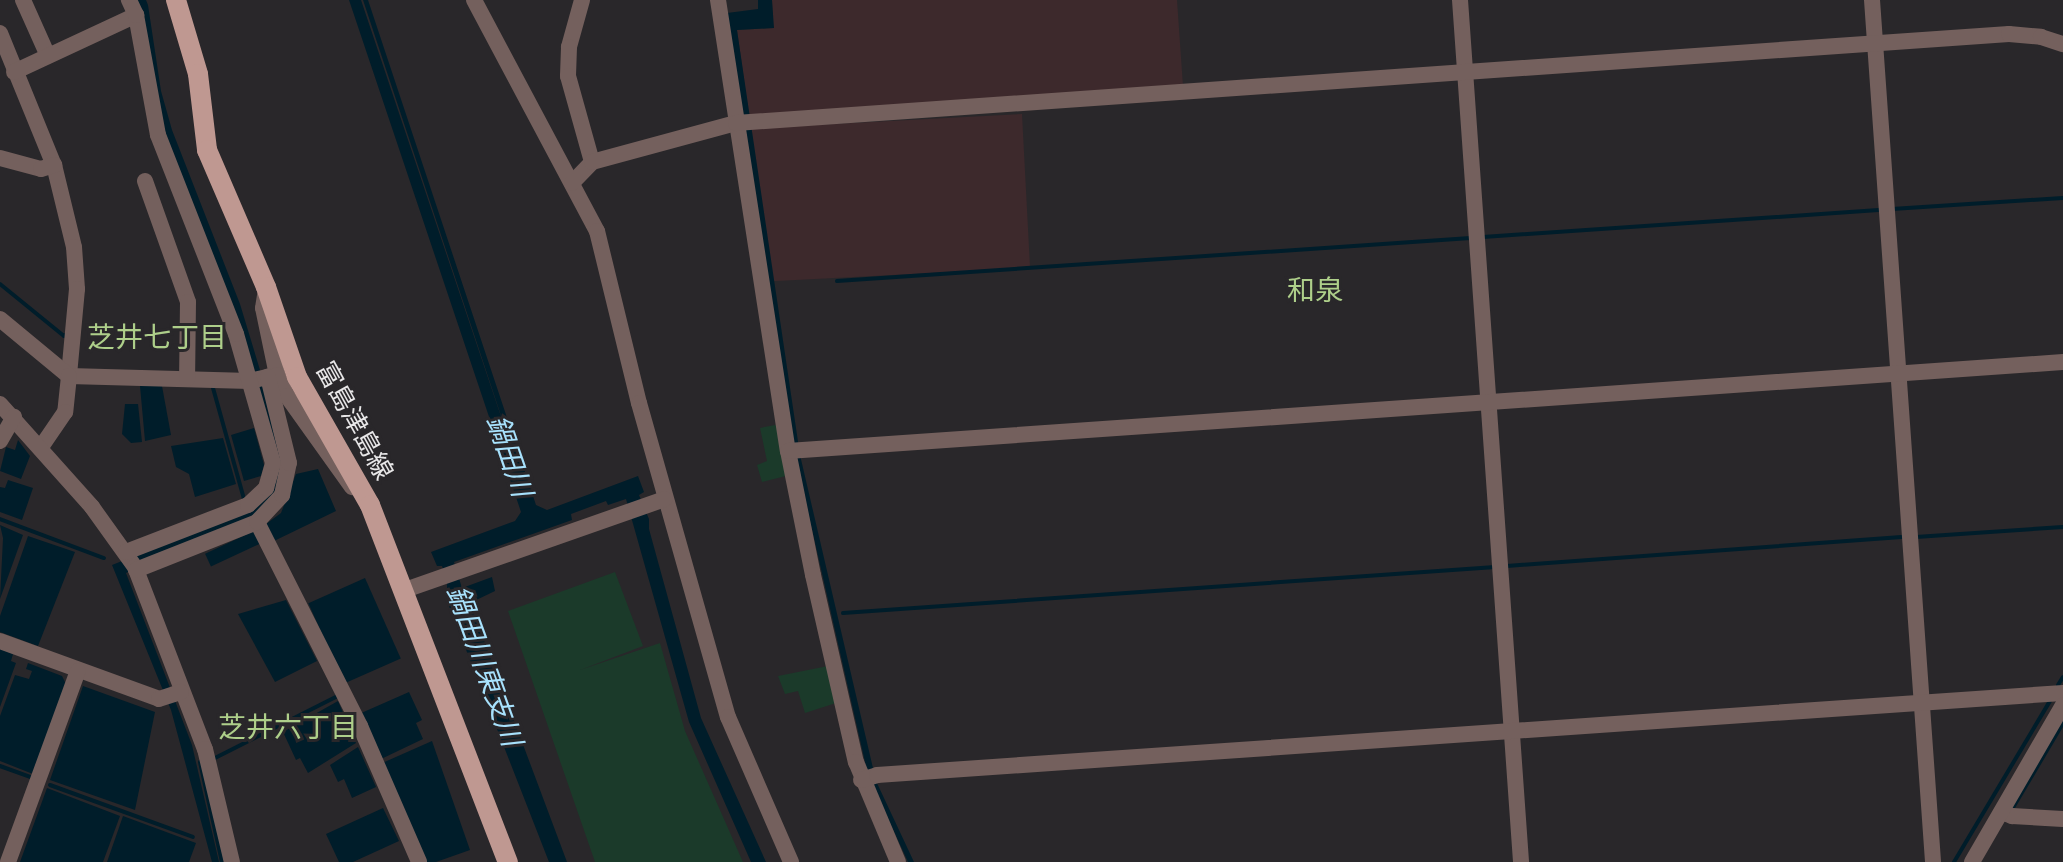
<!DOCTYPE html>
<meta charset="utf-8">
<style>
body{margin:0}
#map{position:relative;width:2063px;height:862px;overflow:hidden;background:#29272a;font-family:Poppins,"Noto Sans JP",sans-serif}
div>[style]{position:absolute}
.industrial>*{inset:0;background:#3d292c;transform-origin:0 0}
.green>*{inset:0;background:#1b3a2a}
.water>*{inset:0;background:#001d2a;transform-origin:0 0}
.stream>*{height:4px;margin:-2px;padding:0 2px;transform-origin:2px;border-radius:2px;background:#001d2a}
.minor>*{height:16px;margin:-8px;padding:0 8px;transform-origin:8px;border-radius:8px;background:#74605d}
.major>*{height:20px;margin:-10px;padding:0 10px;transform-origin:10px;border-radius:10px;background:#bf9891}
span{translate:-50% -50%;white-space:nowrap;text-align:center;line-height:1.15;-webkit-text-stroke:6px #29272a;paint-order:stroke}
.street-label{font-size:26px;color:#e8e7e8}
.neighbourhood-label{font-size:28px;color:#aecf8a}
.water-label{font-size:28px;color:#a8e2fd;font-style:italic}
</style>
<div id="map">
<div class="industrial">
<i style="clip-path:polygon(772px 0,1177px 0,1183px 86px,749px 116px,737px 30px,773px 28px)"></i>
<i style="left:1022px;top:114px;width:154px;height:271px;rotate:87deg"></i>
</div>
<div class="green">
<i style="clip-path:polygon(775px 425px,779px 428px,786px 476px,762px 482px,757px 465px,767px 461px,760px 428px)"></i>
<i style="clip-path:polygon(615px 572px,643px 646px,580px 670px,660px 643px,685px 731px,743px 862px,595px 862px,508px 611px)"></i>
<i style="clip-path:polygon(828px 666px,836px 703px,805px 713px,798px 691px,785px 694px,778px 676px)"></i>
</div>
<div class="water">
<i style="clip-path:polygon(136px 0,146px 0,148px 5px,161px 91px,172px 130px,240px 304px,283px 446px,284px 481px,263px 512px,126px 573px,192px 745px,219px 862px,212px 862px,171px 710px,112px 565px,253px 509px,275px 482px,162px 127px)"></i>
<i style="clip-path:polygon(349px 0,361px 0,525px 488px,363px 0,368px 0,536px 505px,547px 510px,638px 476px,644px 492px,639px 495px,649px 519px,649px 529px,701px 718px,766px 862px,751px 862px,689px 722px,626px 499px,608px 505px,606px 501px,571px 514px,572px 520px,454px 562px,462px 588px,492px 577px,495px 591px,470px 603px,567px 862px,549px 862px,447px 601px,447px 581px,442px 566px,437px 566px,431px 552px,515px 521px,521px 512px)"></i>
<i style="clip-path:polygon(758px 0,772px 0,774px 28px,737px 30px,800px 455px,876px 781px,914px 862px,908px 862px,868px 775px,795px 455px,727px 13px,758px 9px)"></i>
<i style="clip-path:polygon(140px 386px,162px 386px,171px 435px,145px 441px)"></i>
<i style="clip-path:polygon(125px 404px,138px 404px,142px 442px,131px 443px,122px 434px)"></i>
<i style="clip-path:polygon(254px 428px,264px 465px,261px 476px,244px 481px,231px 435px)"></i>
<i style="clip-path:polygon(223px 438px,236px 484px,195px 497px,189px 474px,176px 467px,171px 446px)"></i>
<i style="clip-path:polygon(18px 440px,30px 456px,21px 479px,0 471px,6px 447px,15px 450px)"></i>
<i style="clip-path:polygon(318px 469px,336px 511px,274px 541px,266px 524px,281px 513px,296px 474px)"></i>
<i style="clip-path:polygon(8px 480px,33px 488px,22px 520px,0 512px,0 487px,5px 488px)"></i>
<i style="clip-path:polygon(0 525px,23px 535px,0 599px,3px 538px)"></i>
<i style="left:254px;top:531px;width:14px;height:54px;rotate:65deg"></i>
<i style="clip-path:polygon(28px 536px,75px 552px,38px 646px,0 632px,0 616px)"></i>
<i style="left:365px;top:578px;width:88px;height:62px;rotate:66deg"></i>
<i style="clip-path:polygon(286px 600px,317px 661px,275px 682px,238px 614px)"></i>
<i style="clip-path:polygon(0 649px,13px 654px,11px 661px,16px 663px,0 707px)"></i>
<i style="clip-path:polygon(28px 663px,62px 676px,66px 684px,33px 774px,0 761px,0 716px,15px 675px,29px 679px,32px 671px,26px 669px)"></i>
<i style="clip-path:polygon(83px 686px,155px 712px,135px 810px,50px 780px)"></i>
<i style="clip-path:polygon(409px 692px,422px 720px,416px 723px,423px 739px,379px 760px,359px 714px)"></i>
<i style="clip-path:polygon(338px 701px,356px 743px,308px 773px,300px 758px,296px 760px,283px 732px)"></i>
<i style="clip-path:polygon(432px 741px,470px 850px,436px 862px,425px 862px,380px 764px)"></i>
<i style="clip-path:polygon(358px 747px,376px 787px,352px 798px,344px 779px,338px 782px,330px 765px)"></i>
<i style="clip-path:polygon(47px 788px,120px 816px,103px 862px,20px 862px)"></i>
<i style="clip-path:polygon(383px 808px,399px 841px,353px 862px,339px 862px,326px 834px)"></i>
<i style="clip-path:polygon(123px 816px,196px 843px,189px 862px,107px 862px)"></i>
</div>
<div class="stream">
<i style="left:1892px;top:209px;width:171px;rotate:-3.7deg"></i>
<i style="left:1483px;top:237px;width:400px;rotate:-3.9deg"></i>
<i style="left:837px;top:281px;width:635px;rotate:-3.88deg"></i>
<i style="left:0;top:284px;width:82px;rotate:39.1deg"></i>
<i style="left:64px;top:336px;width:4px;rotate:-34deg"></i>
<i style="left:213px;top:388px;width:115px;rotate:74.4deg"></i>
<i style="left:0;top:519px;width:111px;rotate:20.6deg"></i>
<i style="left:1916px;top:537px;width:147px;rotate:-3.9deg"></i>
<i style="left:1507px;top:566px;width:399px;rotate:-4.2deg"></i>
<i style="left:843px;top:613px;width:654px;rotate:-4.04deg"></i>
<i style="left:2058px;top:685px;width:9px;rotate:-58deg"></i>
<i style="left:215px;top:758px;width:138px;rotate:-26.8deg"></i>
<i style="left:338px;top:696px;width:2px;rotate:-117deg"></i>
<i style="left:200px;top:762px;width:102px;rotate:77.6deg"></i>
<i style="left:0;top:766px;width:32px;rotate:20deg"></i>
<i style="left:50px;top:785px;width:152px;rotate:20deg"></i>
<i style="left:2011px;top:811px;width:102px;rotate:-59.4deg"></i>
<i style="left:1954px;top:862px;width:187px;rotate:-59.2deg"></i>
</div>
<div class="minor">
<i style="left:23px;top:0;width:61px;rotate:65.9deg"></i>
<i style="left:474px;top:0;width:262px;rotate:62deg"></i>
<i style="left:597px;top:231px;width:177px;rotate:76.3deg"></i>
<i style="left:639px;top:403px;width:326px;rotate:74.2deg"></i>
<i style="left:728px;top:717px;width:158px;rotate:66.5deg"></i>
<i style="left:582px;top:0;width:49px;rotate:105.5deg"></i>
<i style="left:569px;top:47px;width:29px;rotate:92deg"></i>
<i style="left:568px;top:76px;width:89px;rotate:74.4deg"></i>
<i style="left:718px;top:0;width:456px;rotate:81.2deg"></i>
<i style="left:788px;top:451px;width:126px;rotate:78.6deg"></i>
<i style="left:813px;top:575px;width:192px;rotate:77.1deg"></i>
<i style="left:856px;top:762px;width:108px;rotate:67.2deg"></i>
<i style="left:1460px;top:0;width:864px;rotate:85.95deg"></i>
<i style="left:1872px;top:0;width:864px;rotate:85.95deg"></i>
<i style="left:0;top:33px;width:143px;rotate:67.8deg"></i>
<i style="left:54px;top:165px;width:84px;rotate:76.3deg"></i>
<i style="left:74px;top:247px;width:42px;rotate:85.9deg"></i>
<i style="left:77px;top:289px;width:87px;rotate:95.3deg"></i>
<i style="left:69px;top:376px;width:181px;rotate:1.6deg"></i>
<i style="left:250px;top:381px;width:28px;rotate:-13deg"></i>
<i style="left:277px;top:375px;width:68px;rotate:-101.8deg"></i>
<i style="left:263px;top:308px;width:20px;rotate:-81deg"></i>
<i style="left:14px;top:72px;width:135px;rotate:-25deg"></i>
<i style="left:0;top:158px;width:42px;rotate:15deg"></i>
<i style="left:41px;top:169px;width:14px;rotate:-17deg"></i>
<i style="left:145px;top:181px;width:128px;rotate:70.4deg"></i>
<i style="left:188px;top:302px;width:77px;rotate:90.7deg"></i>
<i style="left:572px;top:183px;width:29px;rotate:-46deg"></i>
<i style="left:592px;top:162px;width:149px;rotate:-15.2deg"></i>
<i style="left:736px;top:123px;width:1276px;rotate:-4deg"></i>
<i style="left:2009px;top:34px;width:32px;rotate:5deg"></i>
<i style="left:2041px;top:37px;width:23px;rotate:18deg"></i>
<i style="left:0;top:319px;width:89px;rotate:39.6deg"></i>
<i style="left:69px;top:376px;width:36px;rotate:96deg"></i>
<i style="left:65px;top:412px;width:42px;rotate:124.4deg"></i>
<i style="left:277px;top:375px;width:23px;rotate:65deg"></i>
<i style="left:287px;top:396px;width:112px;rotate:54.5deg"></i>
<i style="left:0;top:404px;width:138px;rotate:48.2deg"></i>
<i style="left:92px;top:507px;width:74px;rotate:54.4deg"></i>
<i style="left:135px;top:567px;width:195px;rotate:69deg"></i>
<i style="left:205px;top:749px;width:116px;rotate:76.6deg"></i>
<i style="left:0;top:441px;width:28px;rotate:-60deg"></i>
<i style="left:788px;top:451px;width:1278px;rotate:-3.99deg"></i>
<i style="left:257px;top:522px;width:229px;rotate:63.2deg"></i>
<i style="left:360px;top:726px;width:148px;rotate:66.5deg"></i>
<i style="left:126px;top:552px;width:131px;rotate:-21.1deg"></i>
<i style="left:248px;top:505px;width:25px;rotate:-43deg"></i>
<i style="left:266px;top:488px;width:26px;rotate:-74deg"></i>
<i style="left:273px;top:463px;width:134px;rotate:-106deg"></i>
<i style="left:236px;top:334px;width:214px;rotate:-111.4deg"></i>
<i style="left:158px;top:135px;width:122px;rotate:-100.4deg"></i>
<i style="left:136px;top:15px;width:17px;rotate:-115deg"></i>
<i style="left:136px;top:570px;width:130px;rotate:-21.6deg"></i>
<i style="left:257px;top:522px;width:37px;rotate:-47deg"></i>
<i style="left:282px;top:495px;width:33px;rotate:-78deg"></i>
<i style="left:289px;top:463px;width:89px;rotate:-103.7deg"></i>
<i style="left:405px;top:590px;width:275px;rotate:-19.3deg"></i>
<i style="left:0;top:641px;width:169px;rotate:20deg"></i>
<i style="left:159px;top:699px;width:23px;rotate:-18deg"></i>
<i style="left:861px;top:780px;width:17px;rotate:-17deg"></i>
<i style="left:877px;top:775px;width:1189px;rotate:-3.96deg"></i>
<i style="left:2002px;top:812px;width:11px;rotate:22deg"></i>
<i style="left:2012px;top:816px;width:51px;rotate:3.4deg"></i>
<i style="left:8px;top:862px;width:203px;rotate:-69.9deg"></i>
<i style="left:1972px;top:862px;width:181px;rotate:-59.9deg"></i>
</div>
<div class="major">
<i style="left:176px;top:0;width:77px;rotate:73.4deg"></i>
<i style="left:198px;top:74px;width:77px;rotate:83.2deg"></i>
<i style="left:207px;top:150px;width:149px;rotate:66.7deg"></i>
<i style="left:266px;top:287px;width:95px;rotate:71deg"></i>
<i style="left:297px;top:377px;width:147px;rotate:60.3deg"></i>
<i style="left:370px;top:505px;width:383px;rotate:68.9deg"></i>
</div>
<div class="street-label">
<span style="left:354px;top:421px;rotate:61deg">富島津島線</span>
</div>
<div class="neighbourhood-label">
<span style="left:1315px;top:291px">和泉</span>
<span style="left:157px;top:338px">芝井七丁目</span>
<span style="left:288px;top:728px">芝井六丁目</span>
</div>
<div class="water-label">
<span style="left:509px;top:456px;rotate:71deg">鍋田川</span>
<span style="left:484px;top:666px;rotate:70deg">鍋田川東支川</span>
</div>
</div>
